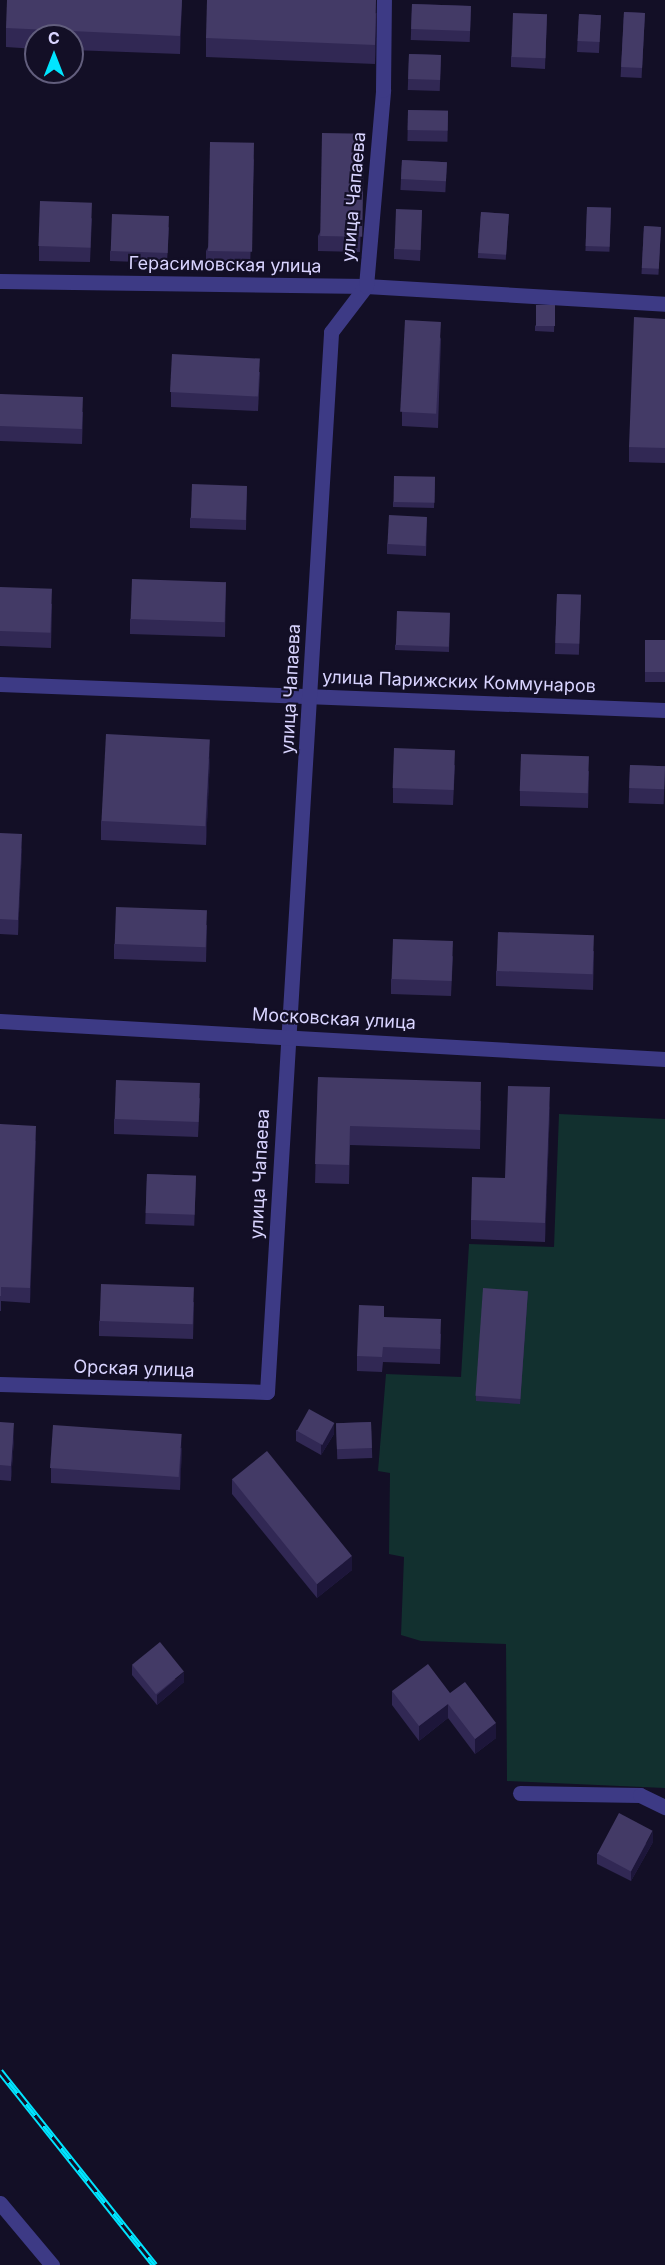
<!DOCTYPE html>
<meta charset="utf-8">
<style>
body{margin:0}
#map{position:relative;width:665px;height:2265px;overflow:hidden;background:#130f26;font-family:Inter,sans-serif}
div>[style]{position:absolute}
.green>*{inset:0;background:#12302f}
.minor>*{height:15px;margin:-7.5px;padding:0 7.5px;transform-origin:7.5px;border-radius:7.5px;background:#3d3a85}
.tertiary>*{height:15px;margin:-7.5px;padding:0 7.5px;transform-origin:7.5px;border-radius:7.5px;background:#3d3a85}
.rail>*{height:7px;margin-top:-3.5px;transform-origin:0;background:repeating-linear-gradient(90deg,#130f26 0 14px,#00e5ff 0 28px);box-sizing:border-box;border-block:2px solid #00e5ff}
.wall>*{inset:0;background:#312854;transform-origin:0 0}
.shaded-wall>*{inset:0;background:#1d163a}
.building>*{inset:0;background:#433a66;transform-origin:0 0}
span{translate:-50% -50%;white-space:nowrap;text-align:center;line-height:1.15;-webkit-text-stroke:4.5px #130f26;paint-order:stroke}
.street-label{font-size:18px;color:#d9d4ff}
.north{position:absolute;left:24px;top:24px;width:60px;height:60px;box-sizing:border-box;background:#130f26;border:2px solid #625e7d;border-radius:50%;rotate:0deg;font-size:16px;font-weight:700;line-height:24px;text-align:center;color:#d9d4ff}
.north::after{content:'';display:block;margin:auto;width:21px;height:27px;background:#00e5ff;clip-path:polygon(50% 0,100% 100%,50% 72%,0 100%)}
</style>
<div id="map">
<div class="green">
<i style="clip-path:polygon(559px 1114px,665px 1119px,665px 1788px,507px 1781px,506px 1644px,421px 1641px,401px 1635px,404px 1557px,389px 1554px,390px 1473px,378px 1471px,386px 1374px,461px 1377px,469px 1244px,554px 1247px)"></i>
</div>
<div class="minor">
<i style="left:0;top:281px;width:366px;rotate:0.8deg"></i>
<i style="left:366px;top:286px;width:300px;rotate:3.4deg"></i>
<i style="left:0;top:684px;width:666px;rotate:2.24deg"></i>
<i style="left:0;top:1384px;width:267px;rotate:1.7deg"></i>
<i style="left:267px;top:1392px;width:1062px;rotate:-86.54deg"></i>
<i style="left:331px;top:332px;width:58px;rotate:-52.7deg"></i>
<i style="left:366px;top:286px;width:197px;rotate:-85deg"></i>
<i style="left:383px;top:90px;width:90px;rotate:-89.4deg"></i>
<i style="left:520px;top:1793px;width:120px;rotate:1deg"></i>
<i style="left:640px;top:1795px;width:28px;rotate:26deg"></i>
</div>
<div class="tertiary">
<i style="left:0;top:1021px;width:666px;rotate:3.27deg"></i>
<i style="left:0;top:2203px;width:81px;rotate:50deg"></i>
</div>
<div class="rail">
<i style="left:0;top:2071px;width:248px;rotate:51.4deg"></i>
</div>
<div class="wall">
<i style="clip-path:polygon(182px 0,180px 54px,72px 50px,72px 36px,36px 36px,36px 49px,6px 47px,6px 28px)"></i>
<i style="left:412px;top:4px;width:59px;height:36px;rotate:2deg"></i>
<i style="left:624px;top:12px;width:21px;height:65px;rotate:3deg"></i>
<i style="clip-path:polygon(377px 13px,375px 64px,206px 57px,206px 38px)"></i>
<i style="clip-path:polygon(547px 14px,545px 69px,511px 67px,511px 57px)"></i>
<i style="left:579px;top:14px;width:22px;height:38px;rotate:3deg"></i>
<i style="left:409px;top:54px;width:32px;height:36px;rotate:2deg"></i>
<i style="left:408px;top:110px;width:40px;height:31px;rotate:1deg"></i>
<i style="clip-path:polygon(364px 149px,360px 252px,318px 251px,318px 236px)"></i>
<i style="clip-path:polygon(254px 158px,250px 268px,206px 266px,206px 251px)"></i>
<i style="left:402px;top:160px;width:45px;height:30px;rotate:3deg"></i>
<i style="left:587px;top:207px;width:24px;height:44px;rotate:2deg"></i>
<i style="clip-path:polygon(422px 210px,420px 261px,394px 259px,394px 249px)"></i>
<i style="left:481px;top:212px;width:28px;height:46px;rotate:4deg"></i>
<i style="clip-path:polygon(92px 218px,90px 262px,39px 261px,39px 246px)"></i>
<i style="left:644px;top:226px;width:17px;height:48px;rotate:3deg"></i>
<i style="clip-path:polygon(169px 227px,167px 263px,110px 261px,110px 251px)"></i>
<i style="clip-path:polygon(555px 305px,554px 332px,535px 331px,535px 326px)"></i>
<i style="clip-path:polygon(665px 319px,665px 463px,629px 462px,629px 447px)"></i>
<i style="clip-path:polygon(441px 337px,438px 428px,402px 426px,402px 412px)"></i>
<i style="clip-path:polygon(260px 372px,258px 411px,171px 407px,171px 392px)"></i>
<i style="clip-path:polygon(0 394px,83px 412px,82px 444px,0 441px)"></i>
<i style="clip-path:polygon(435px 477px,434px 508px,393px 507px,393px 502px)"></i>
<i style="clip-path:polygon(247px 486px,246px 530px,190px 528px,190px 518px)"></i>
<i style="clip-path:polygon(427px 517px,426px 556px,387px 554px,387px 544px)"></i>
<i style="clip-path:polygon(226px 582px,225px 637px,130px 634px,130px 619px)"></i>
<i style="clip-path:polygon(0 587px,52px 604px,51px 648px,0 646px)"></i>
<i style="left:557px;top:594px;width:24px;height:60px;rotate:2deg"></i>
<i style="clip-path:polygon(450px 613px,449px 652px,395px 650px,395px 645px)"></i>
<i style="left:645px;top:640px;width:20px;height:42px"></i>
<i style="clip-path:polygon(210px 758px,206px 845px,101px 840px,101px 821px)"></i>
<i style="clip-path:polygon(455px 765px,453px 805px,393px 803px,393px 788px)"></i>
<i style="left:630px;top:765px;width:35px;height:38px;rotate:2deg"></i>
<i style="clip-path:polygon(589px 771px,588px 808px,520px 806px,520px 791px)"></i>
<i style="clip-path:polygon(0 833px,22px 849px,18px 935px,0 934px)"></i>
<i style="clip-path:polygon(207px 925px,206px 962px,114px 959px,114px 944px)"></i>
<i style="clip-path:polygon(594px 951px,593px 990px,496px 986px,496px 971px)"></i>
<i style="clip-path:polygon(453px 956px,451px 996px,391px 994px,391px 979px)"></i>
<i style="clip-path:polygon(318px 1077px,481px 1101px,480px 1149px,350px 1145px,349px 1184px,315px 1183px)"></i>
<i style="clip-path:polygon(200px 1098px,198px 1137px,114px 1134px,114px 1119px)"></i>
<i style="clip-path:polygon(550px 1106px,545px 1242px,471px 1239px,471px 1220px,505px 1178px)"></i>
<i style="clip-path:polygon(0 1124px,36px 1141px,30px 1303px,1px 1301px,1px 1311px,0 1311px)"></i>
<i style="left:147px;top:1174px;width:49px;height:50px;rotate:2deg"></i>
<i style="clip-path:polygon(528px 1291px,520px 1404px,476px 1401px,476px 1396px)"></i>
<i style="clip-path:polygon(194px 1302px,193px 1339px,99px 1336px,99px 1321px)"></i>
<i style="clip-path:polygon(384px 1317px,441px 1334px,440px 1364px,383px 1362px,382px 1372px,357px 1371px,357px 1356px)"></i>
<i style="clip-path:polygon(0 1422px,14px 1438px,11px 1481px,0 1480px)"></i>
<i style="left:371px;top:1422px;width:36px;height:35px;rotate:88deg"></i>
<i style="clip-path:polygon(296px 1430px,334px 1434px,321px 1455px,296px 1441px)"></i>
<i style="clip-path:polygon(182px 1448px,180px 1490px,51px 1483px,51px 1468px)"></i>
<i style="clip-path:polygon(232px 1479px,352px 1570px,317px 1598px,232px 1494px)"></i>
<i style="clip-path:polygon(132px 1665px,184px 1682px,157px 1705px,132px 1675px)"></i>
<i style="clip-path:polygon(392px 1691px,450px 1693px,496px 1738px,475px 1754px,448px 1718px,419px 1741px,392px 1705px)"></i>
<i style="clip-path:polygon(653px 1842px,631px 1881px,597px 1864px,597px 1853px)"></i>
</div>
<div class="shaded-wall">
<i style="clip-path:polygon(182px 0,180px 54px,180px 36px)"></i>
<i style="clip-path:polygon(377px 0,377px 13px,375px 64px,375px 45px)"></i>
<i style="clip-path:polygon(364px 134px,364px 149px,360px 252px,360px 237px)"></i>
<i style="clip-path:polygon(210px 739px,210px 758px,206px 845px,206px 826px)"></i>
<i style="clip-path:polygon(22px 834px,22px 849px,18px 935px,18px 920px)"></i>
<i style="clip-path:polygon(550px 1087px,550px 1106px,545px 1242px,545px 1223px)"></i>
<i style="clip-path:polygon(36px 1126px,36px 1141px,30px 1303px,30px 1288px)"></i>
<i style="clip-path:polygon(14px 1423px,14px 1438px,11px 1481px,11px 1466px)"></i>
<i style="clip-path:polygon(334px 1423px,334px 1434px,321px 1455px,321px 1445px)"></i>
<i style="clip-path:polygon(182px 1433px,182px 1448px,180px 1490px,180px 1476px)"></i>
<i style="clip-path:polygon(352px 1556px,352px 1570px,317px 1598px,317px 1583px)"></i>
<i style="clip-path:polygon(184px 1672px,184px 1682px,157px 1705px,157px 1695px)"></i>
<i style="clip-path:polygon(448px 1704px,448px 1718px,419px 1741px,419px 1726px)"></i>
<i style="clip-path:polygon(496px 1723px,496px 1738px,475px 1754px,475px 1739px)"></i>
<i style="clip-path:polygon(653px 1831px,653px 1842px,631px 1881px,631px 1871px)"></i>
</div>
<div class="building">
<i style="clip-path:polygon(7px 0,182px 0,180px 36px,6px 28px)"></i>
<i style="clip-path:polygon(207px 0,376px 0,375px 45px,206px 38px)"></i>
<i style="left:412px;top:4px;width:59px;height:25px;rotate:2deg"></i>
<i style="left:624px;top:12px;width:21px;height:55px;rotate:3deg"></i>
<i style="left:513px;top:13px;width:34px;height:44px;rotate:2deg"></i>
<i style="left:579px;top:14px;width:22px;height:27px;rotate:3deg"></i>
<i style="left:409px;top:54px;width:32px;height:25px;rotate:2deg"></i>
<i style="left:408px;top:110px;width:40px;height:20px;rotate:1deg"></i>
<i style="left:322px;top:133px;width:42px;height:103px;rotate:1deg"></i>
<i style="left:210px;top:142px;width:44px;height:109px;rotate:1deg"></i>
<i style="left:402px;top:160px;width:45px;height:19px;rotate:3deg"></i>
<i style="left:40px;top:201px;width:52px;height:45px;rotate:2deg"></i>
<i style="left:587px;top:207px;width:24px;height:39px;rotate:2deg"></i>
<i style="left:396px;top:209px;width:26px;height:40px;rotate:2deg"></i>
<i style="left:481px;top:212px;width:28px;height:41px;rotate:4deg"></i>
<i style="left:112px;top:214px;width:57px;height:37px;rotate:2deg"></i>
<i style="left:644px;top:226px;width:17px;height:42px;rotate:3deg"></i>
<i style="left:536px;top:305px;width:19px;height:21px"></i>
<i style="clip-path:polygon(634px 317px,665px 319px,665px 448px,629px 447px)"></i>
<i style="left:405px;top:320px;width:36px;height:92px;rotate:3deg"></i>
<i style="left:172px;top:354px;width:88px;height:38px;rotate:3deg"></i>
<i style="left:0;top:394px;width:83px;height:32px;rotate:2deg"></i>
<i style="left:394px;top:476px;width:41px;height:26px;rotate:1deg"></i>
<i style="left:192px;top:484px;width:55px;height:34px;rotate:2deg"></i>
<i style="left:389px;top:515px;width:38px;height:29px;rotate:3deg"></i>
<i style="left:132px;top:579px;width:94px;height:40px;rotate:2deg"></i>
<i style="left:0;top:587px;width:52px;height:44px;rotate:2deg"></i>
<i style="left:557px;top:594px;width:24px;height:49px;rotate:2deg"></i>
<i style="left:397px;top:611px;width:53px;height:34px;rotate:2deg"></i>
<i style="left:645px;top:640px;width:20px;height:32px"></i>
<i style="left:106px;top:734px;width:104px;height:87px;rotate:3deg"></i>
<i style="left:394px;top:748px;width:61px;height:40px;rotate:2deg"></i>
<i style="left:521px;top:754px;width:68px;height:37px;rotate:2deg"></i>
<i style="left:630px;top:765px;width:35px;height:23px;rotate:2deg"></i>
<i style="clip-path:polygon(0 833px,22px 834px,18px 920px,0 919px)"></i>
<i style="left:116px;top:907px;width:91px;height:37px;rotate:2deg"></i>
<i style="left:498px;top:932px;width:96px;height:39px;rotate:2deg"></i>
<i style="left:393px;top:939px;width:60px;height:40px;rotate:2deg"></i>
<i style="clip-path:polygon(318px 1077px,481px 1082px,480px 1130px,350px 1126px,349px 1165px,315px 1164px)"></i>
<i style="left:116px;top:1080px;width:84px;height:39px;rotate:2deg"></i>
<i style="clip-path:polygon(508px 1086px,550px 1087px,545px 1223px,471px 1220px,472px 1177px,505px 1178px)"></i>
<i style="clip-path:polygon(0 1124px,36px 1126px,30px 1288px,1px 1287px,1px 1296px,0 1296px)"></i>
<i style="left:147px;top:1174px;width:49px;height:39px;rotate:2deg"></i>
<i style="left:101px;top:1284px;width:93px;height:37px;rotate:2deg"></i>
<i style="left:483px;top:1288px;width:45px;height:108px;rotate:4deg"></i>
<i style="clip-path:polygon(359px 1305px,384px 1306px,384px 1317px,441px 1319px,440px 1349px,383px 1347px,382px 1357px,357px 1356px)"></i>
<i style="left:309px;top:1409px;width:29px;height:25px;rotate:29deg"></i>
<i style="clip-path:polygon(0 1422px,14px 1423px,11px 1466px,0 1465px)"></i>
<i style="left:371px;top:1422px;width:26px;height:35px;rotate:88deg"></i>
<i style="left:53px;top:1425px;width:129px;height:43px;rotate:4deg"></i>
<i style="left:267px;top:1451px;width:135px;height:45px;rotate:51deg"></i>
<i style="left:160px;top:1642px;width:38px;height:36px;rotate:51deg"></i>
<i style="clip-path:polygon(428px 1664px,450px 1693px,465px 1682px,496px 1723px,475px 1739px,448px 1704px,419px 1726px,392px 1691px)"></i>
<i style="left:619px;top:1813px;width:38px;height:46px;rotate:28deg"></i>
</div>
<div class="street-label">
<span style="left:354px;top:197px;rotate:-85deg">улица Чапаева</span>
<span style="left:225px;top:265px;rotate:1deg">Герасимовская улица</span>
<span style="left:459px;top:682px;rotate:2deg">улица Парижских Коммунаров</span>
<span style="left:291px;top:689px;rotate:-87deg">улица Чапаева</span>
<span style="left:334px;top:1019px;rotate:3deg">Московская улица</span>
<span style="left:260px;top:1174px;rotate:-87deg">улица Чапаева</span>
<span style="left:134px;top:1369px;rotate:2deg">Орская улица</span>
</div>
<div class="north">С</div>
</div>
